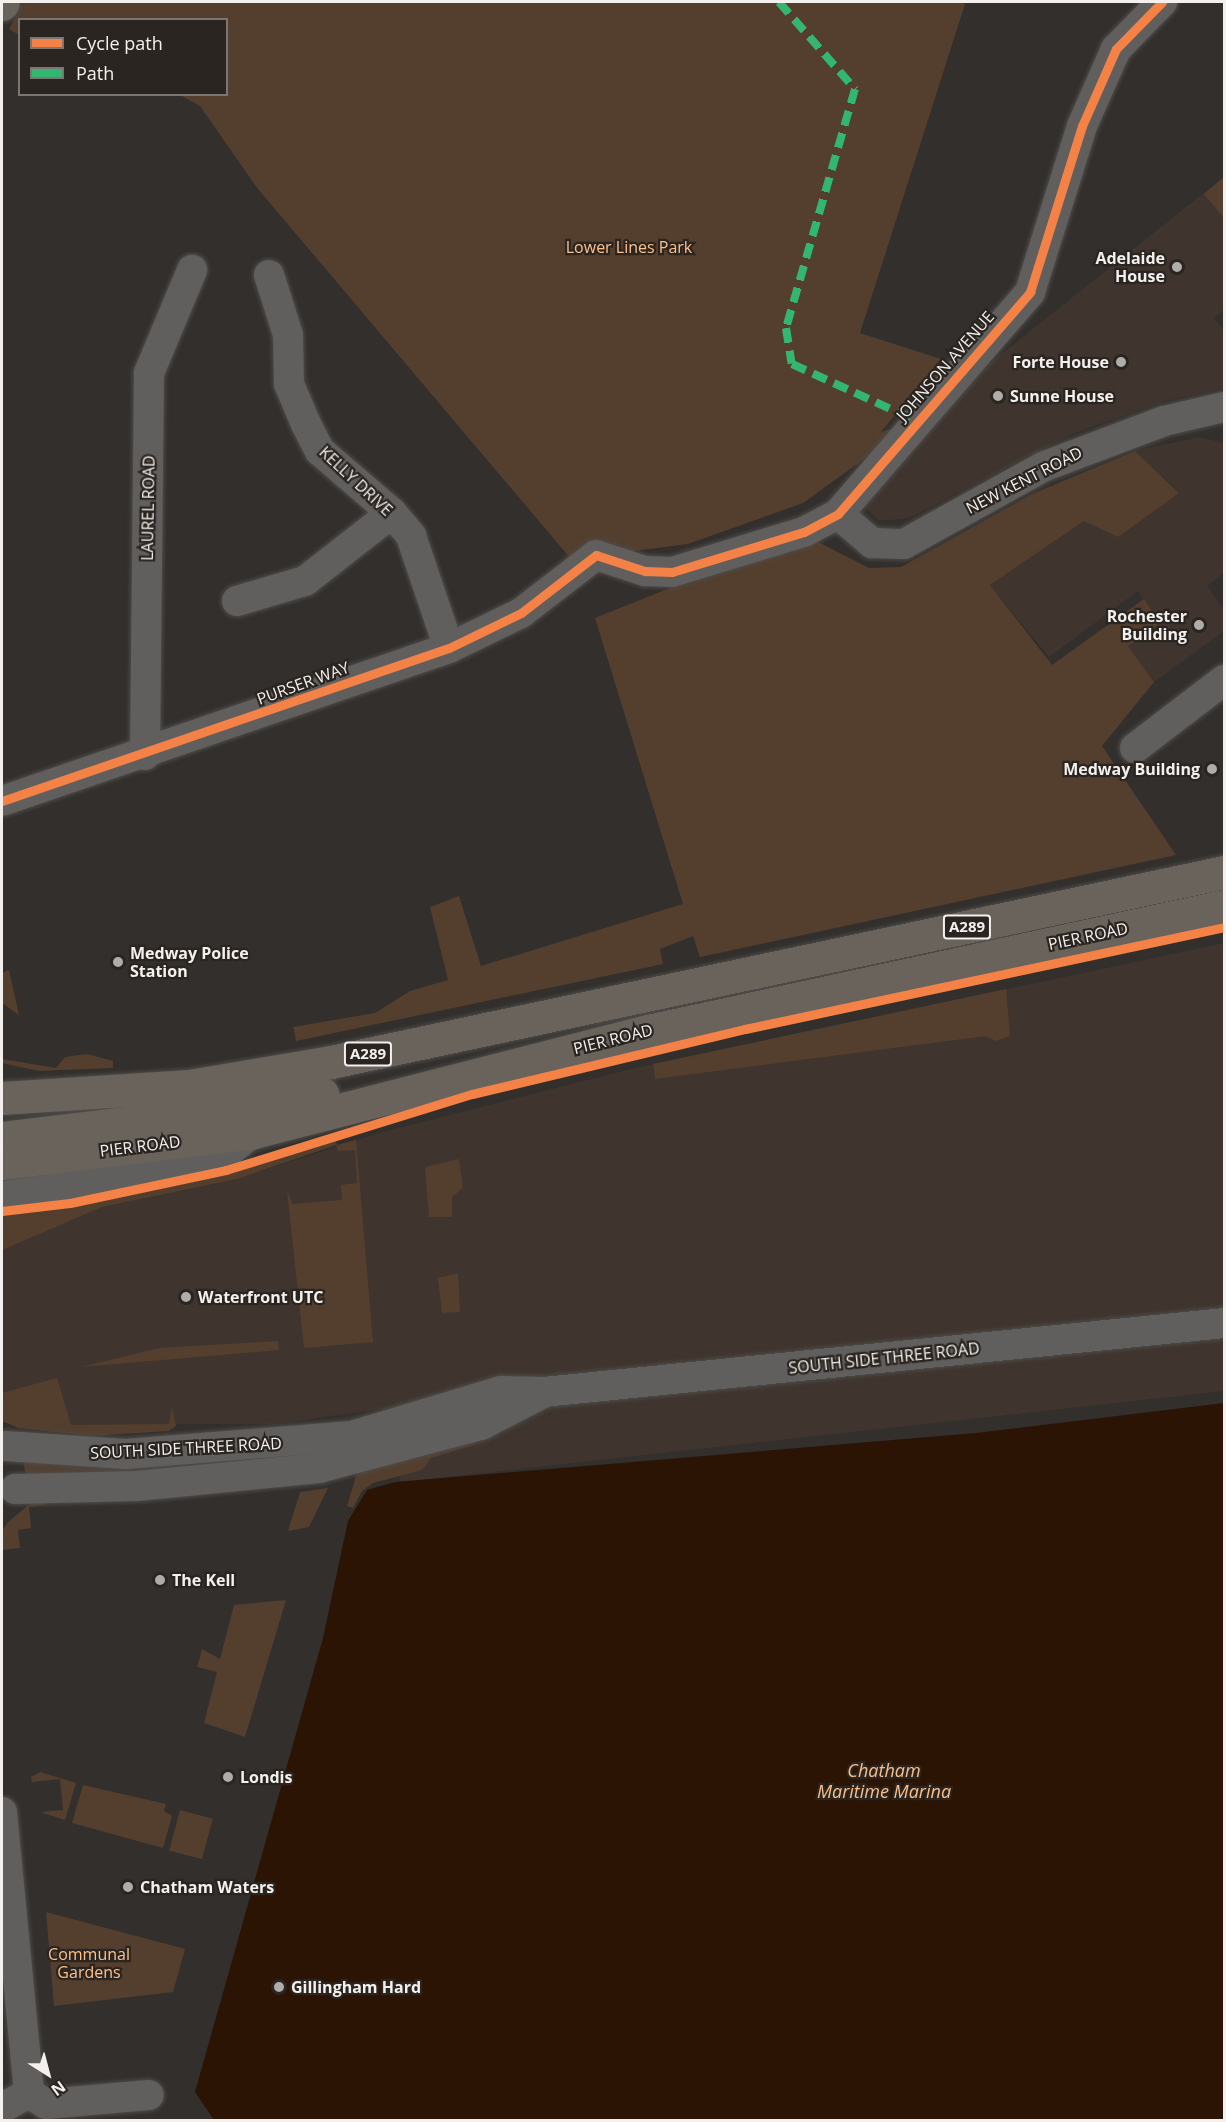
<!DOCTYPE html>
<style>
body{margin:0}
#map{position:relative;width:1226px;height:2122px;overflow:hidden;background:#322f2c;font-family:"Open Sans",sans-serif}
div>[style]{position:absolute}
.built>*{inset:0;background:#3f352e}
.green>*{inset:0;background:#543f2e;transform-origin:0 0}
.water>*{inset:0;background:#2b1404}
.roads{filter:drop-shadow(0 0 2px #4e4b49) drop-shadow(0 0 2px #4e4b49)}
.minor>*{height:30px;margin:-15px;padding:0 15px;transform-origin:15px;border-radius:15px;background:#615f5e}
.major>*{height:33px;margin:-16.5px;padding:0 16.5px;transform-origin:16.5px;border-radius:16.5px;background:#69635c}
.quiet>*{height:8px;margin-top:-4px;transform-origin:0;background:repeating-linear-gradient(90deg,#33b770 0 15px,transparent 0 23px)}
.cycleway>*{height:9px;margin:-4.5px;padding:0 4.5px;transform-origin:4.5px;border-radius:4.5px;background:#f48246}
.dots>*{width:16px;height:16px;translate:-50% -50%;box-sizing:border-box;border:3px solid #2a2520;border-radius:50%}
span{translate:-50% -50%;white-space:nowrap;text-align:center;line-height:1.15;-webkit-text-stroke:4.5px #2a2520;paint-order:stroke}
.shield-label span{padding:2px 4px;background:#2a2520;border:2px solid;border-radius:4px;-webkit-text-stroke-width:0}
.shield-label{font-size:15px;color:#f4f0ed;font-weight:700}
.park-label{font-size:16px;color:#ffc08a}
.poi-label{font-size:16px;color:#f4f0ed;font-weight:700}
.right{translate:-100% -50%;text-align:right}
.left{translate:0 -50%;text-align:left}
.street-label{font-size:16px;color:#f4f0ed}
.water-label{font-size:18px;color:#fdbe89;font-style:italic}
.frame{position:absolute;inset:0;border:3px solid #f4f0ed;pointer-events:none}
.legend{position:absolute;left:18px;top:18px;width:210px;height:78px;box-sizing:border-box;background:#2a2520;border:2px solid #7b7672;margin:0;padding:8px 10px;list-style:none;font-size:18px;color:#f4f0ed}
.legend li{display:flex;align-items:center;gap:12px;height:30px}
.legend b{width:30px;border:2px solid #7b7672}
.north{position:absolute;left:18px;top:2044px;width:60px;height:60px;-webkit-text-stroke:4px #2a2520;paint-order:stroke;rotate:144deg;font-size:16px;font-weight:700;line-height:24px;text-align:center;color:#f4f0ed}
.north::after{content:'';display:block;margin:auto;width:21px;height:27px;background:#f4f0ed;clip-path:polygon(50% 0,100% 100%,50% 72%,0 100%)}
</style>
<div id="map">
<div class="built">
<i style="clip-path:polygon(1224px 177px,1224px 310px,1214px 318px,1224px 331px,1224px 388px,1165px 401px,1072px 434px,909px 518px,880px 521px,866px 509px,863px 505px,917px 421px)"></i>
<i style="clip-path:polygon(1199px 437px,1224px 443px,1224px 573px,1207px 586px,1224px 610px,1224px 631px,1154px 682px,1128px 646px,1160px 623px,1138px 591px,1049px 657px,990px 585px,1084px 521px,1179px 492px,1135px 451px)"></i>
<i style="clip-path:polygon(1224px 943px,1224px 1391px,401px 1482px,382px 1409px,274px 1424px,170px 1424px,90px 1436px,19px 1428px,2px 1421px,2px 1249px,102px 1207px,237px 1179px,379px 1133px,635px 1068px)"></i>
</div>
<div class="green">
<i style="clip-path:polygon(23px 2px,960px 2px,965px 4px,860px 333px,941px 359px,881px 432px,917px 421px,803px 503px,688px 544px,571px 559px,258px 189px,200px 106px,180px 95px,226px 94px,226px 20px,20px 20px,19px 35px,9px 29px)"></i>
<i style="clip-path:polygon(1224px 177px,1224px 218px,1204px 194px)"></i>
<i style="clip-path:polygon(1135px 451px,1179px 493px,1118px 537px,1084px 521px,990px 585px,1052px 665px,1144px 599px,1160px 623px,1128px 646px,1154px 682px,1102px 746px,1176px 855px,700px 957px,693px 936px,660px 949px,663px 964px,296px 1041px,293px 1027px,375px 1013px,410px 991px,448px 980px,430px 907px,459px 896px,481px 966px,683px 904px,595px 618px,740px 560px,818px 542px,869px 568px,901px 567px,1032px 494px)"></i>
<i style="clip-path:polygon(9px 970px,19px 1015px,2px 1003px,2px 973px)"></i>
<i style="clip-path:polygon(1006px 989px,1010px 1036px,996px 1041px,986px 1036px,655px 1079px,653px 1064px)"></i>
<i style="clip-path:polygon(87px 1054px,113px 1061px,113px 1068px,39px 1071px,2px 1063px,2px 1059px,56px 1068px,65px 1057px)"></i>
<i style="clip-path:polygon(335px 1139px,337px 1145px,356px 1140px,373px 1342px,304px 1348px,287px 1190px,292px 1204px,342px 1200px,341px 1185px,357px 1183px,355px 1150px,338px 1151px,336px 1145px,237px 1179px,102px 1207px,2px 1250px,2px 1216px,77px 1206px,231px 1174px)"></i>
<i style="clip-path:polygon(459px 1159px,463px 1188px,452px 1197px,452px 1217px,429px 1217px,425px 1167px)"></i>
<i style="clip-path:polygon(458px 1273px,460px 1312px,442px 1313px,438px 1278px)"></i>
<i style="clip-path:polygon(278px 1341px,279px 1350px,81px 1367px,159px 1348px)"></i>
<i style="clip-path:polygon(57px 1378px,71px 1425px,169px 1424px,172px 1407px,176px 1426px,169px 1431px,90px 1436px,19px 1428px,2px 1421px,2px 1393px)"></i>
<i style="clip-path:polygon(474px 1437px,476px 1444px,431px 1458px,422px 1470px,373px 1483px,362px 1491px,353px 1508px,347px 1506px,359px 1466px)"></i>
<i style="clip-path:polygon(272px 1456px,135px 1477px,26px 1475px,23px 1463px)"></i>
<i style="clip-path:polygon(328px 1488px,309px 1527px,288px 1531px,300px 1492px)"></i>
<i style="clip-path:polygon(45px 1497px,45px 1505px,29px 1507px,31px 1528px,18px 1530px,20px 1548px,2px 1550px,2px 1531px,8px 1522px,32px 1502px)"></i>
<i style="clip-path:polygon(286px 1600px,245px 1737px,204px 1723px,217px 1672px,197px 1667px,202px 1649px,220px 1659px,234px 1605px)"></i>
<i style="clip-path:polygon(40px 1772px,76px 1783px,65px 1820px,40px 1812px,63px 1810px,60px 1779px,32px 1782px,31px 1777px)"></i>
<i style="clip-path:polygon(83px 1785px,166px 1804px,164px 1811px,172px 1816px,163px 1848px,72px 1823px)"></i>
<i style="left:180px;top:1810px;width:34px;height:42px;rotate:15deg"></i>
<i style="clip-path:polygon(46px 1912px,185px 1949px,173px 1992px,54px 2006px)"></i>
</div>
<div class="water">
<i style="clip-path:polygon(1224px 1403px,1224px 2120px,214px 2120px,195px 2092px,323px 1638px,348px 1521px,367px 1490px,395px 1482px,976px 1433px)"></i>
</div>
<div class="roads">
<div class="minor">
<i style="left:269px;top:275px;width:63px;rotate:72.4deg"></i>
<i style="left:288px;top:335px;width:49px;rotate:88.8deg"></i>
<i style="left:289px;top:384px;width:43px;rotate:67deg"></i>
<i style="left:306px;top:424px;width:30px;rotate:63deg"></i>
<i style="left:320px;top:451px;width:95px;rotate:40.7deg"></i>
<i style="left:392px;top:513px;width:30px;rotate:50deg"></i>
<i style="left:411px;top:536px;width:118px;rotate:71.3deg"></i>
<i style="left:838px;top:514px;width:45px;rotate:40.5deg"></i>
<i style="left:872px;top:543px;width:32px;rotate:2deg"></i>
<i style="left:904px;top:544px;width:161px;rotate:-29deg"></i>
<i style="left:1045px;top:466px;width:127px;rotate:-20.7deg"></i>
<i style="left:1164px;top:421px;width:62px;rotate:-13.1deg"></i>
<i style="left:237px;top:601px;width:71px;rotate:-16.4deg"></i>
<i style="left:305px;top:581px;width:110px;rotate:-38deg"></i>
<i style="left:1135px;top:748px;width:112px;rotate:-37.4deg"></i>
<i style="left:145px;top:755px;width:382px;rotate:-89.4deg"></i>
<i style="left:149px;top:373px;width:112px;rotate:-67.3deg"></i>
<i style="left:2px;top:801px;width:472px;rotate:-18.9deg"></i>
<i style="left:449px;top:648px;width:80px;rotate:-25.9deg"></i>
<i style="left:521px;top:613px;width:95px;rotate:-37.7deg"></i>
<i style="left:596px;top:555px;width:52px;rotate:18.1deg"></i>
<i style="left:645px;top:571px;width:27px;rotate:2deg"></i>
<i style="left:672px;top:572px;width:138px;rotate:-16.9deg"></i>
<i style="left:804px;top:532px;width:38px;rotate:-28deg"></i>
<i style="left:838px;top:514px;width:294px;rotate:-49.1deg"></i>
<i style="left:1030px;top:292px;width:174px;rotate:-72.6deg"></i>
<i style="left:1082px;top:126px;width:84px;rotate:-66.2deg"></i>
<i style="left:1116px;top:49px;width:66px;rotate:-45.6deg"></i>
<i style="left:2px;top:1196px;width:93px;rotate:-8deg"></i>
<i style="left:94px;top:1183px;width:132px;rotate:-11.8deg"></i>
<i style="left:223px;top:1156px;width:39px;rotate:-38deg"></i>
<i style="left:5px;top:1446px;width:121px;rotate:3.8deg"></i>
<i style="left:126px;top:1454px;width:226px;rotate:-4.6deg"></i>
<i style="left:351px;top:1436px;width:157px;rotate:-16.7deg"></i>
<i style="left:501px;top:1391px;width:43px;rotate:1.3deg"></i>
<i style="left:544px;top:1392px;width:683px;rotate:-5.79deg"></i>
<i style="left:15px;top:1489px;width:122px;rotate:-1.4deg"></i>
<i style="left:137px;top:1486px;width:183px;rotate:-5.6deg"></i>
<i style="left:319px;top:1468px;width:168px;rotate:-14.9deg"></i>
<i style="left:481px;top:1425px;width:68px;rotate:-27.3deg"></i>
<i style="left:2px;top:1812px;width:282px;rotate:84.5deg"></i>
<i style="left:29px;top:2093px;width:20px;rotate:33deg"></i>
<i style="left:46px;top:2104px;width:103px;rotate:-5deg"></i>
<i style="left:2px;top:2108px;width:31px;rotate:-29deg"></i>
</div>
<div class="major">
<i style="left:2px;top:4px;width:2px;rotate:-63deg"></i>
<i style="left:2px;top:1098px;width:187px;rotate:-3.7deg"></i>
<i style="left:189px;top:1086px;width:144px;rotate:-9.6deg"></i>
<i style="left:331px;top:1062px;width:913px;rotate:-12.01deg"></i>
<i style="left:2px;top:1138px;width:190px;rotate:-6.9deg"></i>
<i style="left:191px;top:1115px;width:133px;rotate:-9.1deg"></i>
<i style="left:2px;top:1163px;width:254px;rotate:-7deg"></i>
<i style="left:254px;top:1132px;width:407px;rotate:-14.4deg"></i>
<i style="left:648px;top:1031px;width:589px;rotate:-12.24deg"></i>
</div>
</div>
<div class="quiet">
<i style="left:779px;top:2px;width:116px;rotate:48.9deg"></i>
<i style="left:855px;top:89px;width:249px;rotate:106.1deg"></i>
<i style="left:786px;top:328px;width:36px;rotate:81deg"></i>
<i style="left:792px;top:364px;width:137px;rotate:24.5deg"></i>
</div>
<div class="cycleway">
<i style="left:2px;top:801px;width:472px;rotate:-18.9deg"></i>
<i style="left:449px;top:648px;width:80px;rotate:-25.9deg"></i>
<i style="left:521px;top:613px;width:95px;rotate:-37.7deg"></i>
<i style="left:596px;top:555px;width:52px;rotate:18.1deg"></i>
<i style="left:645px;top:571px;width:27px;rotate:2deg"></i>
<i style="left:672px;top:572px;width:138px;rotate:-16.9deg"></i>
<i style="left:804px;top:532px;width:38px;rotate:-28deg"></i>
<i style="left:838px;top:514px;width:294px;rotate:-49.1deg"></i>
<i style="left:1030px;top:292px;width:174px;rotate:-72.6deg"></i>
<i style="left:1082px;top:126px;width:84px;rotate:-66.2deg"></i>
<i style="left:1116px;top:49px;width:66px;rotate:-45.6deg"></i>
<i style="left:2px;top:1211px;width:68px;rotate:-6.7deg"></i>
<i style="left:70px;top:1203px;width:159px;rotate:-11.9deg"></i>
<i style="left:226px;top:1170px;width:257px;rotate:-17.2deg"></i>
<i style="left:472px;top:1094px;width:281px;rotate:-13.4deg"></i>
<i style="left:745px;top:1029px;width:490px;rotate:-12deg"></i>
</div>
<div class="dots">
<i style="left:1177px;top:267px;background:#b0aca9"></i>
<i style="left:1121px;top:362px;background:#b0aca9"></i>
<i style="left:998px;top:396px;background:#b0aca9"></i>
<i style="left:1199px;top:625px;background:#b0aca9"></i>
<i style="left:1212px;top:769px;background:#b0aca9"></i>
<i style="left:118px;top:962px;background:#b0aca9"></i>
<i style="left:186px;top:1297px;background:#b0aca9"></i>
<i style="left:160px;top:1580px;background:#b0aca9"></i>
<i style="left:228px;top:1777px;background:#b0aca9"></i>
<i style="left:128px;top:1887px;background:#b0aca9"></i>
<i style="left:279px;top:1987px;background:#b0aca9"></i>
</div>
<div class="shield-label">
<span style="left:967px;top:927px">A289</span>
<span style="left:368px;top:1054px">A289</span>
</div>
<div class="park-label">
<span style="left:629px;top:247px">Lower Lines Park</span>
<span style="left:89px;top:1963px">Communal<br>Gardens</span>
</div>
<div class="poi-label">
<span class="right" style="left:1165px;top:267px">Adelaide<br>House</span>
<span class="right" style="left:1109px;top:362px">Forte House</span>
<span class="left" style="left:1010px;top:396px">Sunne House</span>
<span class="right" style="left:1187px;top:625px">Rochester<br>Building</span>
<span class="right" style="left:1200px;top:769px">Medway Building</span>
<span class="left" style="left:130px;top:962px">Medway Police<br>Station</span>
<span class="left" style="left:198px;top:1297px">Waterfront UTC</span>
<span class="left" style="left:172px;top:1580px">The Kell</span>
<span class="left" style="left:240px;top:1777px">Londis</span>
<span class="left" style="left:140px;top:1887px">Chatham Waters</span>
<span class="left" style="left:291px;top:1987px">Gillingham Hard</span>
</div>
<div class="street-label">
<span style="left:945px;top:366px;rotate:-49deg">JOHNSON AVENUE</span>
<span style="left:1024px;top:480px;rotate:-27deg">NEW KENT ROAD</span>
<span style="left:356px;top:481px;rotate:43deg">KELLY DRIVE</span>
<span style="left:148px;top:508px;rotate:-89deg">LAUREL ROAD</span>
<span style="left:303px;top:683px;rotate:-20deg">PURSER WAY</span>
<span style="left:1088px;top:936px;rotate:-12deg">PIER ROAD</span>
<span style="left:613px;top:1039px;rotate:-14deg">PIER ROAD</span>
<span style="left:140px;top:1146px;rotate:-7deg">PIER ROAD</span>
<span style="left:884px;top:1358px;rotate:-6deg">SOUTH SIDE THREE ROAD</span>
<span style="left:186px;top:1448px;rotate:-3deg">SOUTH SIDE THREE ROAD</span>
</div>
<div class="water-label">
<span style="left:884px;top:1781px">Chatham<br>Maritime Marina</span>
</div>
<div class="frame"></div>
<ul class="legend">
<li><b style="height:8px;background:#f48246"></b>Cycle path</li>
<li><b style="height:8px;background:#33b770"></b>Path</li>
</ul>
<div class="north">N</div>
</div>
